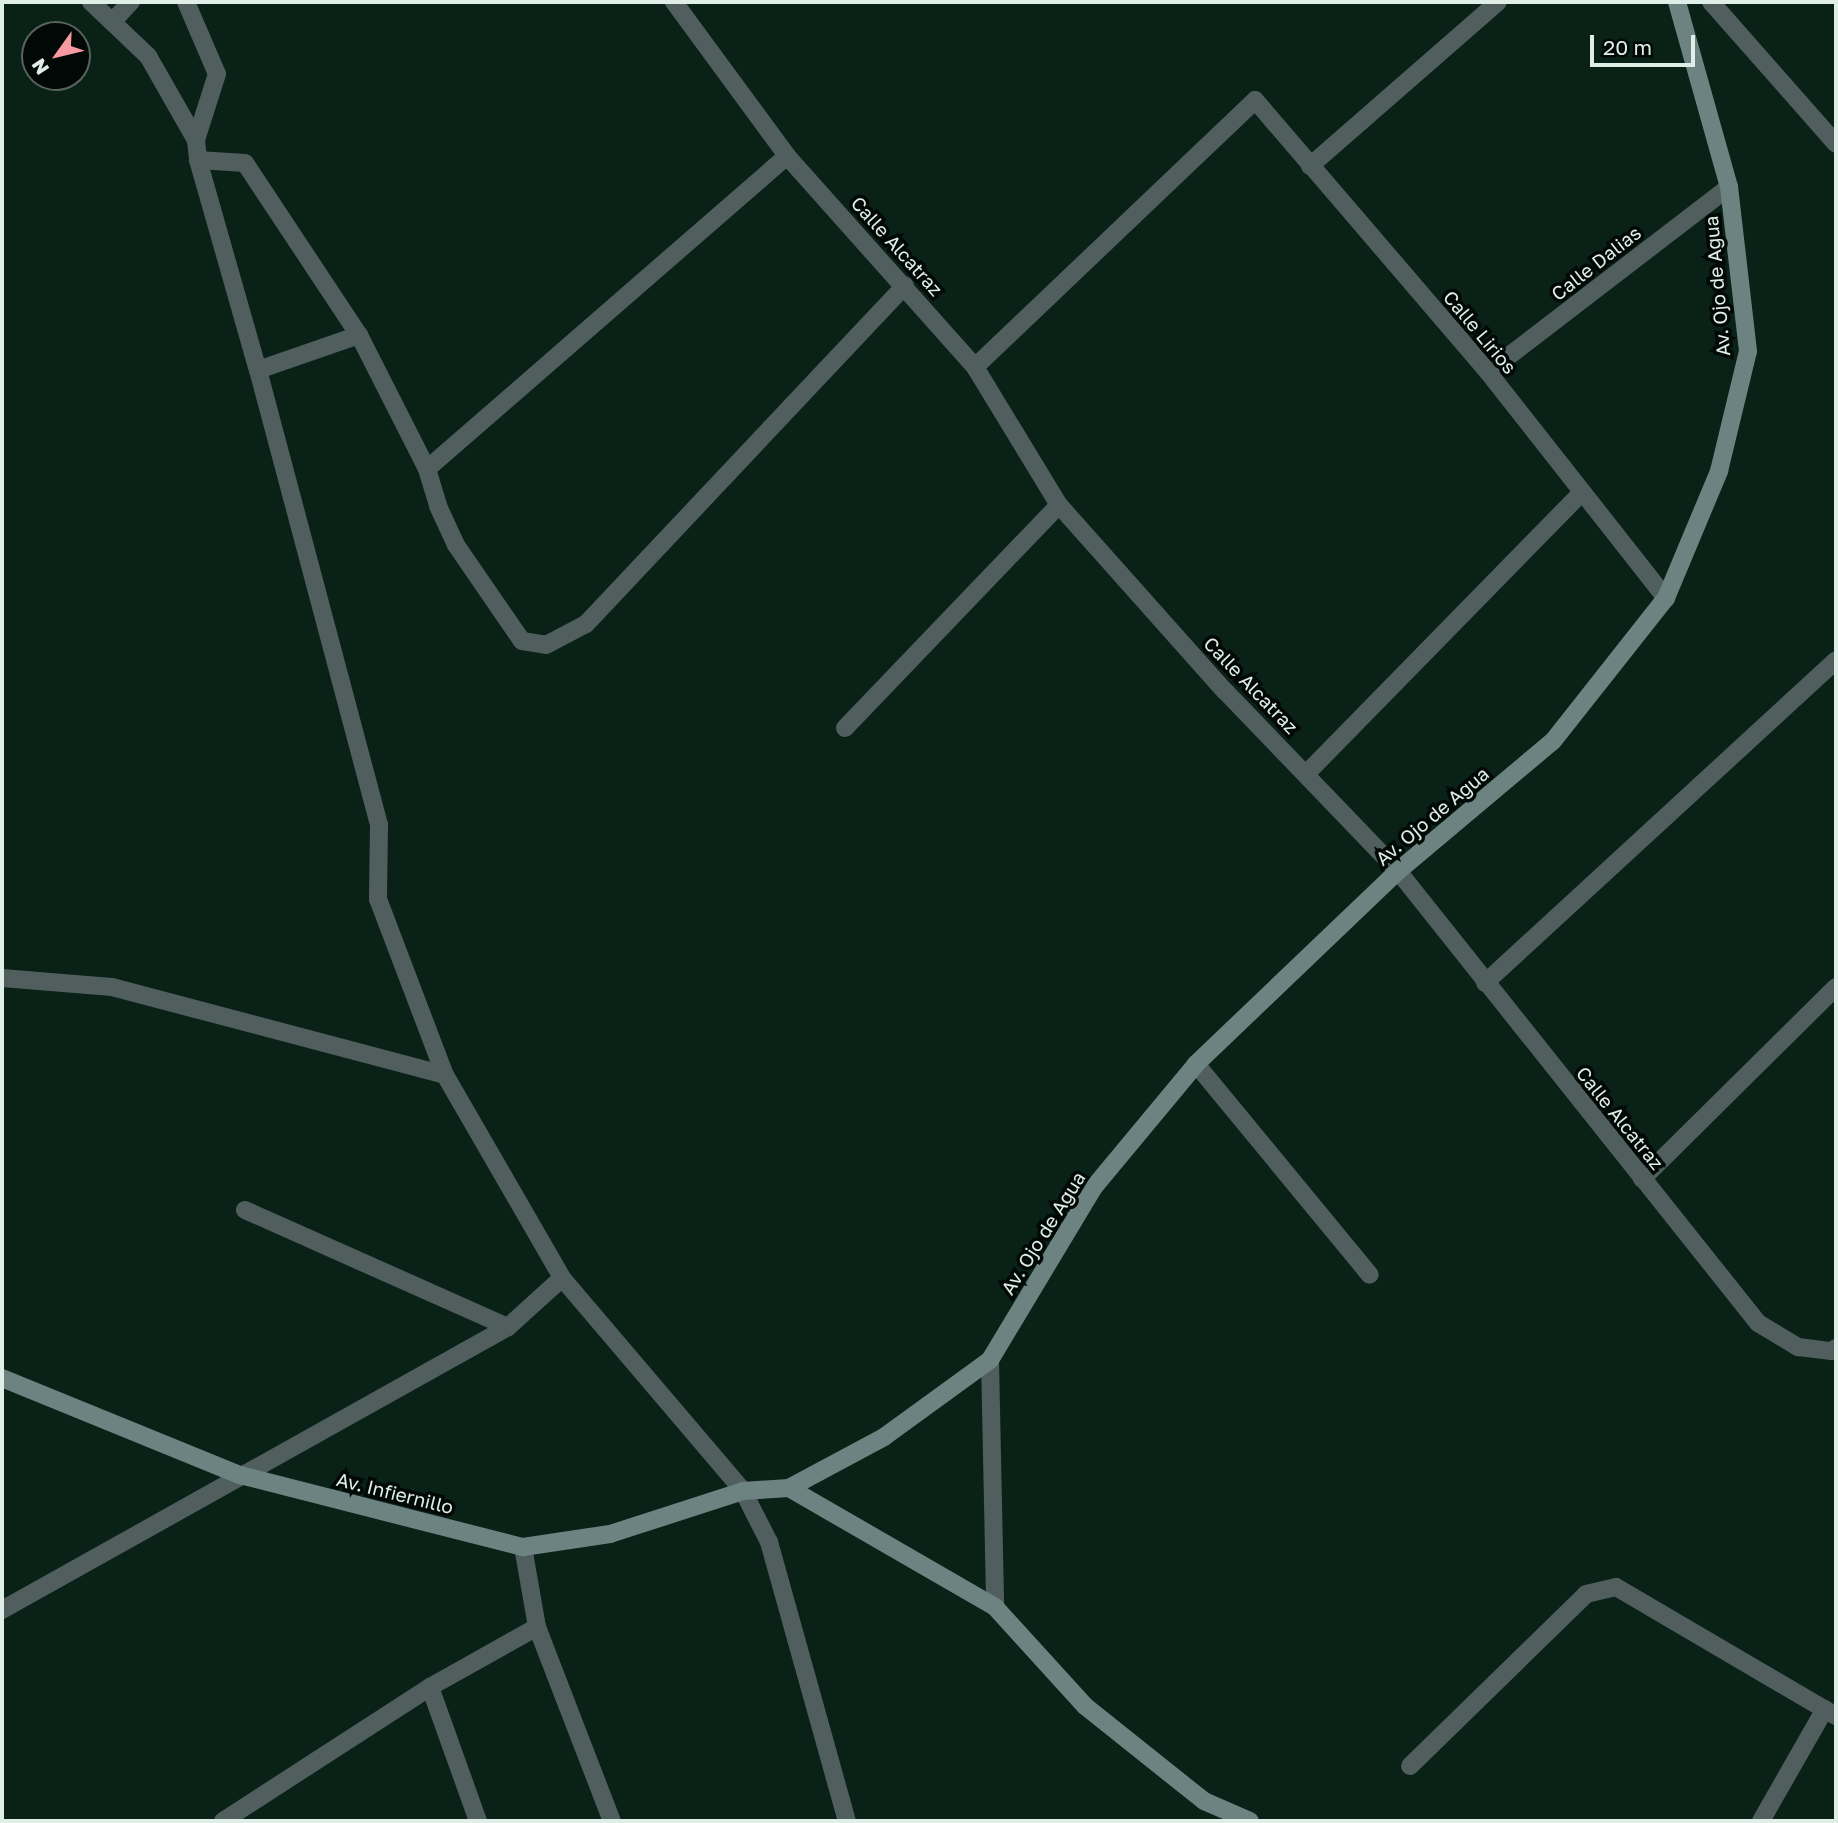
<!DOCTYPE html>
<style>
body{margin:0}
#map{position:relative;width:1838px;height:1823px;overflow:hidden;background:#092116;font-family:"Golos Text",sans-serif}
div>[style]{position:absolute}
.street>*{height:18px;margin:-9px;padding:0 9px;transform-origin:9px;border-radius:9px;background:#505e5d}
.secondary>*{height:18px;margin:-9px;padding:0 9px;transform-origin:9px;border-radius:9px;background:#6d8382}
span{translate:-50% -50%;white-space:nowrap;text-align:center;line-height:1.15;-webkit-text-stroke:7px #020805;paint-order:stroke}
.street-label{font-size:19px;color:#dfeee6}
.frame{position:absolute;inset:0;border:4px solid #dfeee6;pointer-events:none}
.north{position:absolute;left:21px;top:21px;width:70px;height:70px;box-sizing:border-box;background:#020805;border:2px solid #5a645f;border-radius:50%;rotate:236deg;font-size:19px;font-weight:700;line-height:28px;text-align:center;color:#dfeee6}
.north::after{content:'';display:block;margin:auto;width:24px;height:32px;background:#f49aa0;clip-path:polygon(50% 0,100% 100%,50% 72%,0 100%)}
.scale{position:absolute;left:1590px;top:35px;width:105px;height:32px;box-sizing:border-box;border:4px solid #dfeee6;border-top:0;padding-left:9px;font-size:21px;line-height:24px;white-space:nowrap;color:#dfeee6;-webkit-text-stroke:5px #020805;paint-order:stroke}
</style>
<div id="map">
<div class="street">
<i style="left:91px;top:2px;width:79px;rotate:43.5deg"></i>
<i style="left:148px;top:56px;width:97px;rotate:60.3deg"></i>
<i style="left:186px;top:2px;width:78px;rotate:66.7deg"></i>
<i style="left:217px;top:74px;width:69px;rotate:107.7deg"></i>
<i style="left:196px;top:140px;width:20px;rotate:84deg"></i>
<i style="left:198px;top:160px;width:218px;rotate:74.1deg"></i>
<i style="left:258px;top:370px;width:471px;rotate:75.1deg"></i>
<i style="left:379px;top:825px;width:74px;rotate:90.8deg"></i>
<i style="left:378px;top:899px;width:188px;rotate:69.2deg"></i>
<i style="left:445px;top:1075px;width:234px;rotate:60deg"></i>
<i style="left:562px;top:1278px;width:280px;rotate:49.6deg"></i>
<i style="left:743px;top:1491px;width:57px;rotate:63deg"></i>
<i style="left:769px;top:1542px;width:290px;rotate:74.4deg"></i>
<i style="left:674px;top:2px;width:191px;rotate:53.7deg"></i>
<i style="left:787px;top:156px;width:283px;rotate:48.3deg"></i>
<i style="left:975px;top:367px;width:162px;rotate:58.7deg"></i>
<i style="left:1059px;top:505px;width:249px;rotate:48.3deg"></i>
<i style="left:1225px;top:691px;width:250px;rotate:46.1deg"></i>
<i style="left:1398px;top:871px;width:578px;rotate:51.46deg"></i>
<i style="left:1758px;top:1323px;width:47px;rotate:31deg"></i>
<i style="left:1798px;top:1347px;width:34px;rotate:7deg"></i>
<i style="left:1832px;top:1351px;width:5px;rotate:-37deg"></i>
<i style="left:1711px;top:2px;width:189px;rotate:48.6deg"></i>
<i style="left:114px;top:20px;width:25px;rotate:-47deg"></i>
<i style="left:198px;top:160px;width:47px;rotate:3.7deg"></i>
<i style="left:245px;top:163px;width:206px;rotate:56.5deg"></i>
<i style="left:359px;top:335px;width:150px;rotate:63.1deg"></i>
<i style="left:427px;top:469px;width:39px;rotate:73deg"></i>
<i style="left:438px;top:506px;width:43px;rotate:65.2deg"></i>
<i style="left:456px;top:545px;width:116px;rotate:55.5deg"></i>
<i style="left:522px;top:641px;width:24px;rotate:9deg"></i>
<i style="left:546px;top:645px;width:45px;rotate:-27.7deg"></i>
<i style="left:586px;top:624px;width:465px;rotate:-46.7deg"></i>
<i style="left:1310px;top:166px;width:249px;rotate:-41.1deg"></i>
<i style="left:975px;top:367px;width:387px;rotate:-43.6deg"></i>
<i style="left:1255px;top:100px;width:358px;rotate:49.4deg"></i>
<i style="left:1488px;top:372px;width:288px;rotate:51.8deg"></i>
<i style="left:258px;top:370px;width:107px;rotate:-19.1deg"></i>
<i style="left:1488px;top:372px;width:304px;rotate:-37.5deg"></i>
<i style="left:427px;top:469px;width:477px;rotate:-41deg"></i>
<i style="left:845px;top:728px;width:309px;rotate:-46.2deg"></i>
<i style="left:1307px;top:773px;width:393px;rotate:-45.6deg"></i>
<i style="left:2px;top:978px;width:110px;rotate:4.7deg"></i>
<i style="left:112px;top:987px;width:344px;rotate:14.8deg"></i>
<i style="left:1485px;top:983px;width:477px;rotate:-42.6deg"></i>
<i style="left:1196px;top:1064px;width:273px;rotate:50.5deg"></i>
<i style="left:1642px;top:1179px;width:273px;rotate:-44.7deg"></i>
<i style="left:245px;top:1210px;width:288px;rotate:24deg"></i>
<i style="left:990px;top:1360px;width:247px;rotate:88.8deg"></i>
<i style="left:2px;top:1610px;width:580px;rotate:-29.22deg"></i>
<i style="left:508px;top:1327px;width:73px;rotate:-42.2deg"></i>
<i style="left:537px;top:1627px;width:208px;rotate:68.9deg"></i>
<i style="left:430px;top:1687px;width:142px;rotate:70.3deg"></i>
<i style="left:1410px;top:1766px;width:246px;rotate:-44.3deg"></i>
<i style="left:1586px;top:1594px;width:31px;rotate:-13deg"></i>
<i style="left:1616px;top:1587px;width:255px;rotate:30.4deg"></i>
<i style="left:223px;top:1821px;width:247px;rotate:-32.9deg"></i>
<i style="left:430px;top:1687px;width:123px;rotate:-29.3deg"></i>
<i style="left:537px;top:1627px;width:81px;rotate:-99.9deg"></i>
<i style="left:1761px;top:1821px;width:129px;rotate:-60.3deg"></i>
</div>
<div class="secondary">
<i style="left:2px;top:1378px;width:257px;rotate:22.2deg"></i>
<i style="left:240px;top:1475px;width:292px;rotate:14.3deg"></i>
<i style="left:523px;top:1547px;width:88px;rotate:-8.5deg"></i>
<i style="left:610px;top:1534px;width:140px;rotate:-17.9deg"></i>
<i style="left:743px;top:1491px;width:46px;rotate:-3.7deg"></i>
<i style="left:789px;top:1488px;width:108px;rotate:-28.2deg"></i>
<i style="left:884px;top:1437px;width:131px;rotate:-36deg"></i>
<i style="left:990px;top:1360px;width:202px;rotate:-59deg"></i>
<i style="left:1094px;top:1187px;width:160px;rotate:-50.3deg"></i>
<i style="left:1196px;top:1064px;width:279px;rotate:-43.7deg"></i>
<i style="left:1398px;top:871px;width:202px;rotate:-40deg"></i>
<i style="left:1553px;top:741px;width:182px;rotate:-51.7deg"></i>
<i style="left:1666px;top:598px;width:138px;rotate:-67.3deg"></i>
<i style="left:1719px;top:471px;width:123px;rotate:-76.4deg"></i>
<i style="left:1748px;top:351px;width:165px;rotate:-96.6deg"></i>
<i style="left:1729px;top:187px;width:192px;rotate:-105.7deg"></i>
<i style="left:789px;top:1488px;width:238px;rotate:30deg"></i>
<i style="left:995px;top:1607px;width:134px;rotate:47.7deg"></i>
<i style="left:1085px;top:1706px;width:152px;rotate:38.6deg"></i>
<i style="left:1204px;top:1801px;width:50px;rotate:23.5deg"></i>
</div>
<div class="street-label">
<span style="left:897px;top:246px;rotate:48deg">Calle Alcatraz</span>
<span style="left:1596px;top:263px;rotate:-38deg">Calle Dalias</span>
<span style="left:1717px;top:286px;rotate:-95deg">Av. Ojo de Agua</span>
<span style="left:1480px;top:332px;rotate:50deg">Calle Lirios</span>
<span style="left:1251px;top:685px;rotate:46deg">Calle Alcatraz</span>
<span style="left:1432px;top:816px;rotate:-40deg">Av. Ojo de Agua</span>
<span style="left:1620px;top:1118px;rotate:51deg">Calle Alcatraz</span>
<span style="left:1043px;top:1233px;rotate:-58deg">Av. Ojo de Agua</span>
<span style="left:395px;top:1493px;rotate:14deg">Av. Infiernillo</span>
</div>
<div class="frame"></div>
<div class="north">N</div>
<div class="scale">20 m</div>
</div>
